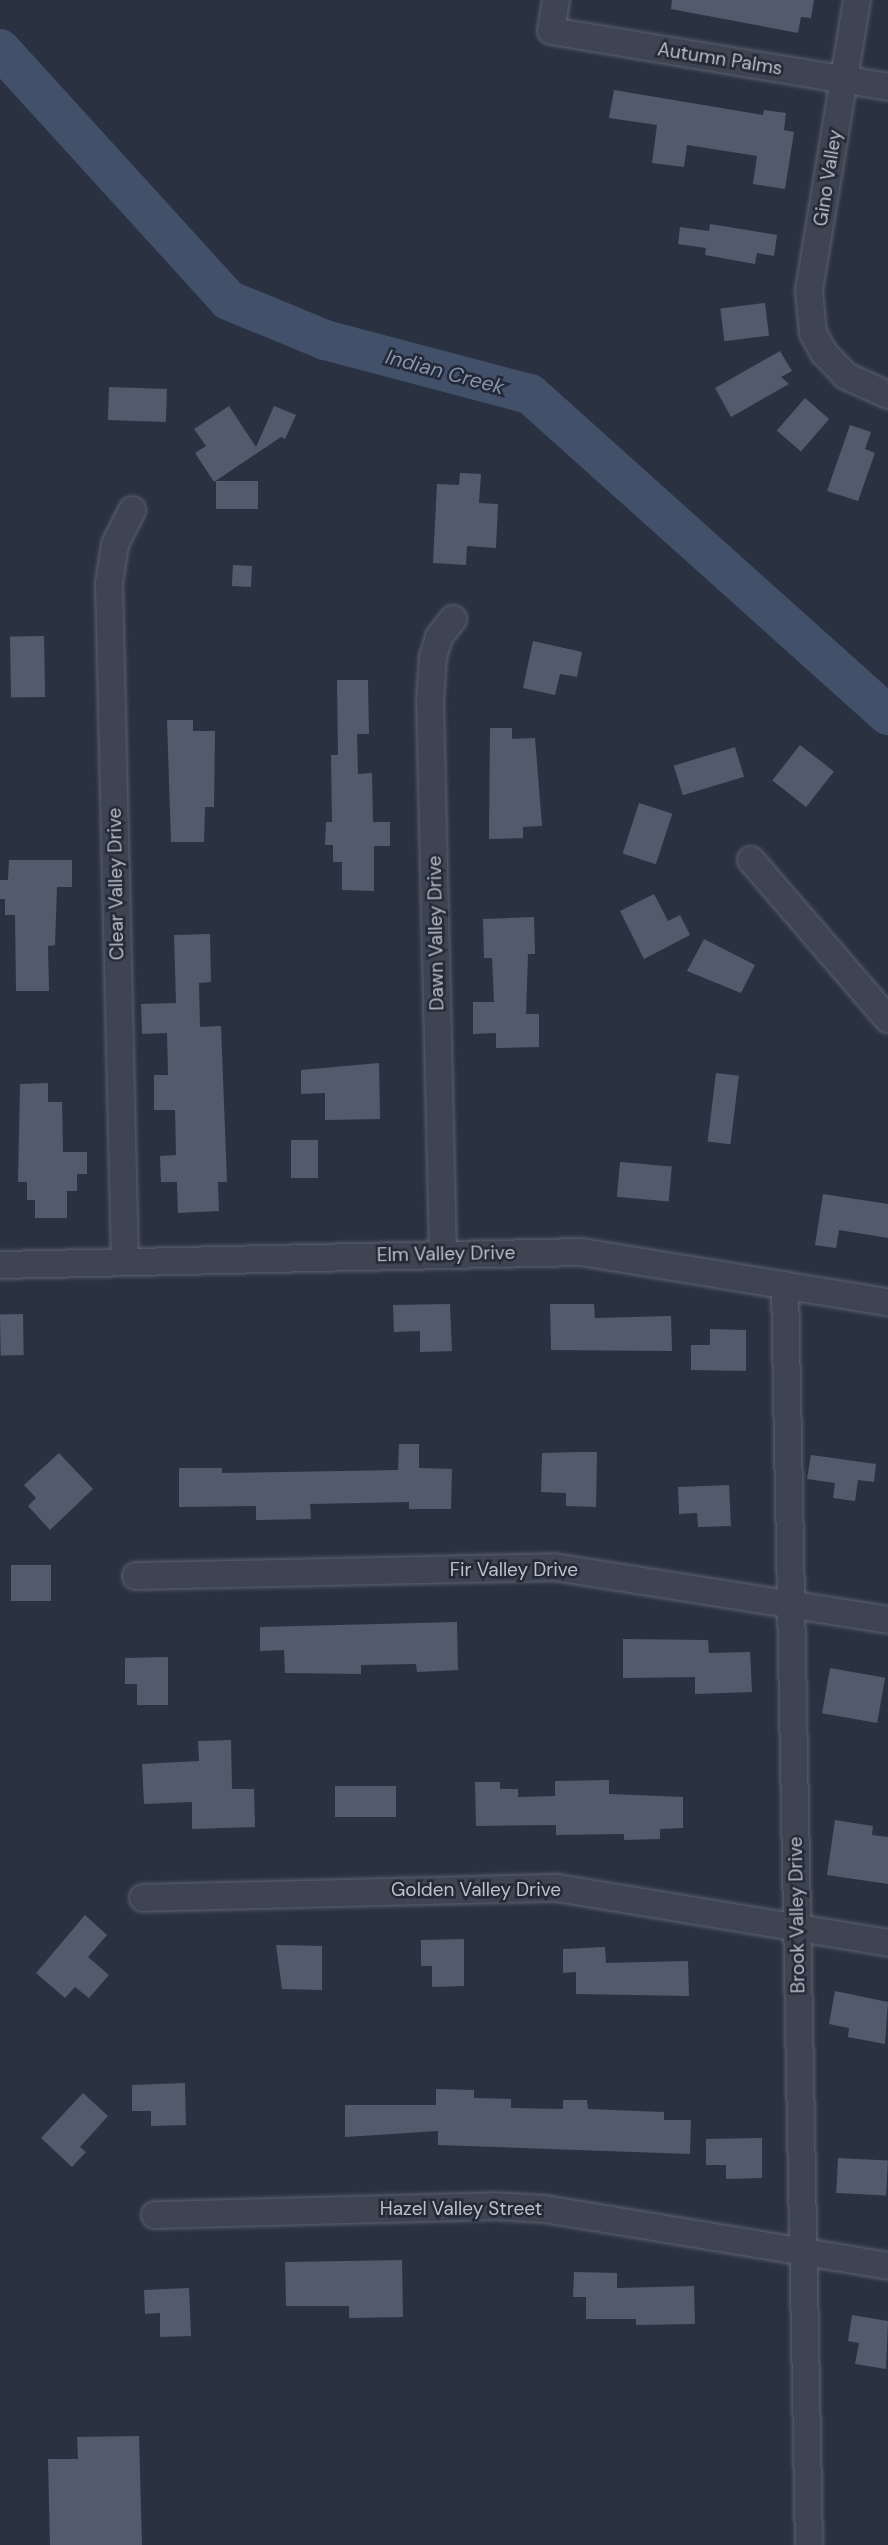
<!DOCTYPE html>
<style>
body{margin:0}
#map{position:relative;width:888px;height:2545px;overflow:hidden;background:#2a3241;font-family:"DM Sans",sans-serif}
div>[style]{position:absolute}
.river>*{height:40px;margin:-20px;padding:0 20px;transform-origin:20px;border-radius:20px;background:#43506a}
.building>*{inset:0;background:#535a6c;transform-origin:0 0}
.roads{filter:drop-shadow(0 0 2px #5c626e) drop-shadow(0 0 2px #5c626e)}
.minor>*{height:26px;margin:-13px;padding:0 13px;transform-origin:13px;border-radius:13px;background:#3e4451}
span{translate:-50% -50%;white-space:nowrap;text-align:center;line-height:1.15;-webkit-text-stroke:5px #232936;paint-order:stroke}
.street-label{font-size:19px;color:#bbc0cb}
.water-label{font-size:21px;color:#8693af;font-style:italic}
</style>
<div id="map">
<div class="river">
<i style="left:0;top:49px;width:339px;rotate:47.7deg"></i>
<i style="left:228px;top:300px;width:105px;rotate:22.4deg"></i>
<i style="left:325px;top:340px;width:212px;rotate:14.8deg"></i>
<i style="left:530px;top:394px;width:481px;rotate:41.9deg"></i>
</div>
<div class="building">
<i style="clip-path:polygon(672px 0,814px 0,811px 18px,801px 17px,798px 33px,671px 9px)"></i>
<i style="clip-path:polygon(614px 90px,763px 115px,764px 110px,786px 113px,784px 130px,794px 132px,785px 189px,753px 184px,757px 156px,687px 145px,684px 167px,652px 163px,657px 125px,609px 118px)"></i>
<i style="clip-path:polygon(710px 224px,777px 235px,774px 256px,757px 253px,755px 264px,705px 255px,706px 248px,678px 244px,680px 227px,709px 231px)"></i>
<i style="left:765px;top:303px;width:33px;height:45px;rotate:83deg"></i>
<i style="clip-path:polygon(780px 351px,792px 371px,781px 377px,789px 384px,731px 417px,715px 388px)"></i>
<i style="left:109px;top:387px;width:58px;height:33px;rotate:2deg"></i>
<i style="left:805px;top:398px;width:32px;height:43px;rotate:41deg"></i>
<i style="clip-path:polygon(229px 406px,256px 447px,274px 406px,296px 415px,285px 439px,281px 437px,214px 482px,195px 453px,206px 446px,194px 429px)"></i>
<i style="clip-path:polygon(850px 425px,871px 432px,865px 449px,875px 453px,858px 501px,827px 491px)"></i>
<i style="clip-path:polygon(460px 473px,481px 474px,479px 503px,498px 504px,496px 548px,467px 546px,466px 565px,433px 563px,437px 484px,459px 485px)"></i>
<i style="left:258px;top:481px;width:28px;height:42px;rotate:90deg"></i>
<i style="left:233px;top:565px;width:19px;height:21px;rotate:3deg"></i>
<i style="left:44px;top:636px;width:61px;height:34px;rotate:89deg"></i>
<i style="clip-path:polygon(533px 641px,582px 652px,577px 677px,560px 674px,555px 695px,523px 688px)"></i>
<i style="clip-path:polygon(337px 680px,368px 680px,369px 734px,357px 734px,358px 774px,372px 773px,373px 822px,390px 822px,390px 846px,374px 846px,374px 891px,342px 890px,342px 862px,333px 862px,333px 845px,325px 845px,326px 822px,332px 822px,331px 755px,338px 755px)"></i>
<i style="clip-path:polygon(167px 720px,193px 720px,193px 731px,215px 731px,214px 807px,205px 807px,204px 842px,171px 842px)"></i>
<i style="clip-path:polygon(490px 728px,512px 728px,512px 739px,535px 738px,542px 826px,523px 827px,523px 838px,489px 839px)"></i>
<i style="left:800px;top:745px;width:43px;height:45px;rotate:38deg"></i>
<i style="left:735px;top:747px;width:31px;height:64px;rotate:73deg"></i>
<i style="left:639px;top:803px;width:35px;height:53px;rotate:18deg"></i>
<i style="clip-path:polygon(9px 860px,72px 860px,72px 887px,57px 887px,55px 945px,48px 946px,49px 991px,16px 991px,15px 915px,5px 915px,5px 899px,0 899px,0 880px,8px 880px)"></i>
<i style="clip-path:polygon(654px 894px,668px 921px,680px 915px,690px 935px,644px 959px,620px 911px)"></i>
<i style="clip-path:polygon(534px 917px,535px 954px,528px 954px,526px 1014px,539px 1014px,539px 1047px,496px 1048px,496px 1033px,473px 1034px,473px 1002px,494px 1002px,492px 958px,484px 958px,483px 919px)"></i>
<i style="clip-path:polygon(210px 934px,211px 982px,199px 983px,200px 1027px,221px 1026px,227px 1182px,218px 1182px,219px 1211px,178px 1213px,177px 1182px,161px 1182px,160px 1156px,176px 1155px,175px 1110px,154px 1110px,154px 1075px,168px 1075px,167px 1033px,142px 1034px,141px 1004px,176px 1003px,174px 935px)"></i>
<i style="clip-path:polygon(704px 939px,755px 965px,741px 993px,687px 971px)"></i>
<i style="clip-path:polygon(379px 1063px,380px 1119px,325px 1120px,325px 1093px,301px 1094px,301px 1070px)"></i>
<i style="left:716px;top:1073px;width:23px;height:69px;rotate:7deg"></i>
<i style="clip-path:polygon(48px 1083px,48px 1102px,62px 1102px,63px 1152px,87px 1152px,87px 1174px,77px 1174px,77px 1191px,67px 1191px,67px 1218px,35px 1218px,35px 1200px,27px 1200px,27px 1182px,18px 1182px,20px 1084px)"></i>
<i style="left:291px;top:1140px;width:27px;height:38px"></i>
<i style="left:620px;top:1162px;width:52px;height:35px;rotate:5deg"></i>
<i style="clip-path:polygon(823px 1194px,888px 1204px,888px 1238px,839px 1230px,836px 1248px,815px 1245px)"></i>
<i style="clip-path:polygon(450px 1304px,452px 1351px,420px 1352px,420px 1331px,394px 1332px,393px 1305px)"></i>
<i style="clip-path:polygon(550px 1304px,594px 1304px,595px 1318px,671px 1316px,672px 1351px,551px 1350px)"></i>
<i style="left:23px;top:1314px;width:41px;height:23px;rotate:89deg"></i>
<i style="clip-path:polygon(710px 1329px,746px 1330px,746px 1371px,691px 1370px,691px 1345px,710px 1345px)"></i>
<i style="clip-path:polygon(399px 1444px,419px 1444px,419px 1468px,452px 1469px,451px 1509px,409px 1509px,409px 1502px,310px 1504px,311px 1519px,256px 1520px,256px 1506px,179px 1507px,179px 1468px,222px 1468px,222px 1473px,398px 1470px)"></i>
<i style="clip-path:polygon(578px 1452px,597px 1452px,596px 1507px,566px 1506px,566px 1493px,541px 1492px,542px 1453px)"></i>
<i style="clip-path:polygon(59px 1453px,93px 1489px,50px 1530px,28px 1506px,36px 1498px,24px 1485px)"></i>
<i style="clip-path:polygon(811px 1455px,876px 1464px,874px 1482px,858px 1480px,855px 1501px,833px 1498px,835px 1483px,807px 1479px)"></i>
<i style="clip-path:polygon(729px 1485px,731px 1526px,698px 1527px,697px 1513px,679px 1514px,678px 1487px)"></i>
<i style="left:11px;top:1565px;width:40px;height:36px"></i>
<i style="clip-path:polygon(457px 1622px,458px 1670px,417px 1672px,416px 1664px,361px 1665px,361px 1674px,285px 1673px,284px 1650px,260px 1651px,260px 1627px)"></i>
<i style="clip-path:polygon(623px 1639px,708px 1640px,709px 1653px,750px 1652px,752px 1692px,695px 1694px,695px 1677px,623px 1678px)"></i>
<i style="clip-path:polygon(168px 1657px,168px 1705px,137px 1705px,137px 1684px,125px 1684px,125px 1658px)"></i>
<i style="left:830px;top:1668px;width:56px;height:46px;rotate:10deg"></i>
<i style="clip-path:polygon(231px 1740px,232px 1789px,254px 1789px,255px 1827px,192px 1829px,192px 1802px,144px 1804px,142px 1764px,199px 1761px,198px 1741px)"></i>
<i style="clip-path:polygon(609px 1780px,609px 1794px,683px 1797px,683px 1828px,660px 1829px,660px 1839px,624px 1840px,624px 1834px,556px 1835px,556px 1825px,476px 1826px,475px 1782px,500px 1782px,500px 1789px,518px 1789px,518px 1797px,555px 1796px,555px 1781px)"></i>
<i style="left:396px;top:1786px;width:31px;height:61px;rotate:90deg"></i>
<i style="clip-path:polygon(835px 1820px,873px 1826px,872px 1835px,888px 1837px,888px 1884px,827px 1875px)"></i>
<i style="clip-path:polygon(85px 1915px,107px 1935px,88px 1957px,109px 1975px,89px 1998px,75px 1987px,65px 1998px,36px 1973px)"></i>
<i style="clip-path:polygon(464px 1939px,464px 1986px,432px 1987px,432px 1966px,421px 1966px,421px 1940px)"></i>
<i style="clip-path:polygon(276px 1945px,322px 1946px,322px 1990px,282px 1989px)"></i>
<i style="clip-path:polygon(605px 1947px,606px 1963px,688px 1961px,689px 1996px,576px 1994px,576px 1972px,563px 1973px,563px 1949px)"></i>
<i style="clip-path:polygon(835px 1991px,888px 2002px,885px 2044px,848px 2037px,849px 2028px,829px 2024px)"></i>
<i style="clip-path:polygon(185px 2083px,186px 2125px,151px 2126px,151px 2111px,132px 2111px,132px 2085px)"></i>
<i style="clip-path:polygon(436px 2089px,474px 2090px,474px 2098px,511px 2099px,511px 2108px,563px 2109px,563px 2100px,587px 2100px,588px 2109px,664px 2112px,664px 2120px,691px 2120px,690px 2154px,438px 2145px,438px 2131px,345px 2137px,345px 2105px,436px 2105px)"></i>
<i style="clip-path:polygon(83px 2093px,108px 2116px,80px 2147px,86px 2152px,72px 2167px,41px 2138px)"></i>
<i style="clip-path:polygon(762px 2138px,762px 2178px,726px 2179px,726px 2165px,706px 2165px,706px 2139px)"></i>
<i style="left:838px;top:2158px;width:50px;height:35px;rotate:3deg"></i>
<i style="clip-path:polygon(402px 2260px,403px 2317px,349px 2318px,349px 2306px,286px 2306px,285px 2262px)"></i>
<i style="clip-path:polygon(574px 2272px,617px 2273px,617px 2288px,694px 2286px,695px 2324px,636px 2325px,636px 2319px,586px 2319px,586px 2297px,573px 2297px)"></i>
<i style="clip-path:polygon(189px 2288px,191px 2336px,160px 2337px,160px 2313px,145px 2314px,144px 2290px)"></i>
<i style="clip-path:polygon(852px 2315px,888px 2321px,886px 2369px,855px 2364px,859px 2343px,848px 2341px)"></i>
<i style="clip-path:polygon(139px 2436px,142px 2545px,50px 2545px,48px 2459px,78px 2459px,77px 2437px)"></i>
</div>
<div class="roads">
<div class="minor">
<i style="left:556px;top:0;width:31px;rotate:99deg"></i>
<i style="left:551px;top:31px;width:342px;rotate:9.4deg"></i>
<i style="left:857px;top:0;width:295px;rotate:99.4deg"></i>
<i style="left:809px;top:291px;width:42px;rotate:84.6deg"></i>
<i style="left:813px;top:333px;width:23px;rotate:61deg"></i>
<i style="left:824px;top:353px;width:32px;rotate:46deg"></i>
<i style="left:846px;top:376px;width:46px;rotate:24.3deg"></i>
<i style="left:751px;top:860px;width:210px;rotate:49.3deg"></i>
<i style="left:443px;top:1253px;width:553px;rotate:-91.35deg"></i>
<i style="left:430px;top:700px;width:43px;rotate:-86deg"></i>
<i style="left:433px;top:657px;width:21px;rotate:-73deg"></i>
<i style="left:439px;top:637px;width:23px;rotate:-52deg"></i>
<i style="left:125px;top:1262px;width:679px;rotate:-91.35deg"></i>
<i style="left:109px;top:583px;width:39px;rotate:-81deg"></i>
<i style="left:115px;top:544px;width:38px;rotate:-63deg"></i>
<i style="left:0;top:1265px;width:581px;rotate:-1.28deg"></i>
<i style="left:581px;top:1252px;width:311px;rotate:9.3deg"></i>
<i style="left:785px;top:1285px;width:1260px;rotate:88.91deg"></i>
<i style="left:136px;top:1576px;width:418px;rotate:-1.2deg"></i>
<i style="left:554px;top:1567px;width:338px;rotate:9deg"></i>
<i style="left:143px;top:1898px;width:414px;rotate:-1.4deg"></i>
<i style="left:557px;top:1888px;width:336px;rotate:9.4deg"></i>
<i style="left:155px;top:2215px;width:338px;rotate:-1.5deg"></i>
<i style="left:493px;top:2206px;width:52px;rotate:3.3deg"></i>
<i style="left:545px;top:2209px;width:348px;rotate:9.4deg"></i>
</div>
</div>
<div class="street-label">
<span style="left:720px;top:59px;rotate:9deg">Autumn Palms</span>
<span style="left:828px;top:178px;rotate:-81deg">Gino Valley</span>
<span style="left:116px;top:884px;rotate:-91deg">Clear Valley Drive</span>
<span style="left:436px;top:933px;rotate:-91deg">Dawn Valley Drive</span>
<span style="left:446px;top:1254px;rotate:-1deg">Elm Valley Drive</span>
<span style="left:514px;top:1570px">Fir Valley Drive</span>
<span style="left:476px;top:1890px">Golden Valley Drive</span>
<span style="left:797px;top:1915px;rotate:-91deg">Brook Valley Drive</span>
<span style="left:461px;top:2209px">Hazel Valley Street</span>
</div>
<div class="water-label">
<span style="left:445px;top:372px;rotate:15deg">Indian Creek</span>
</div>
</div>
